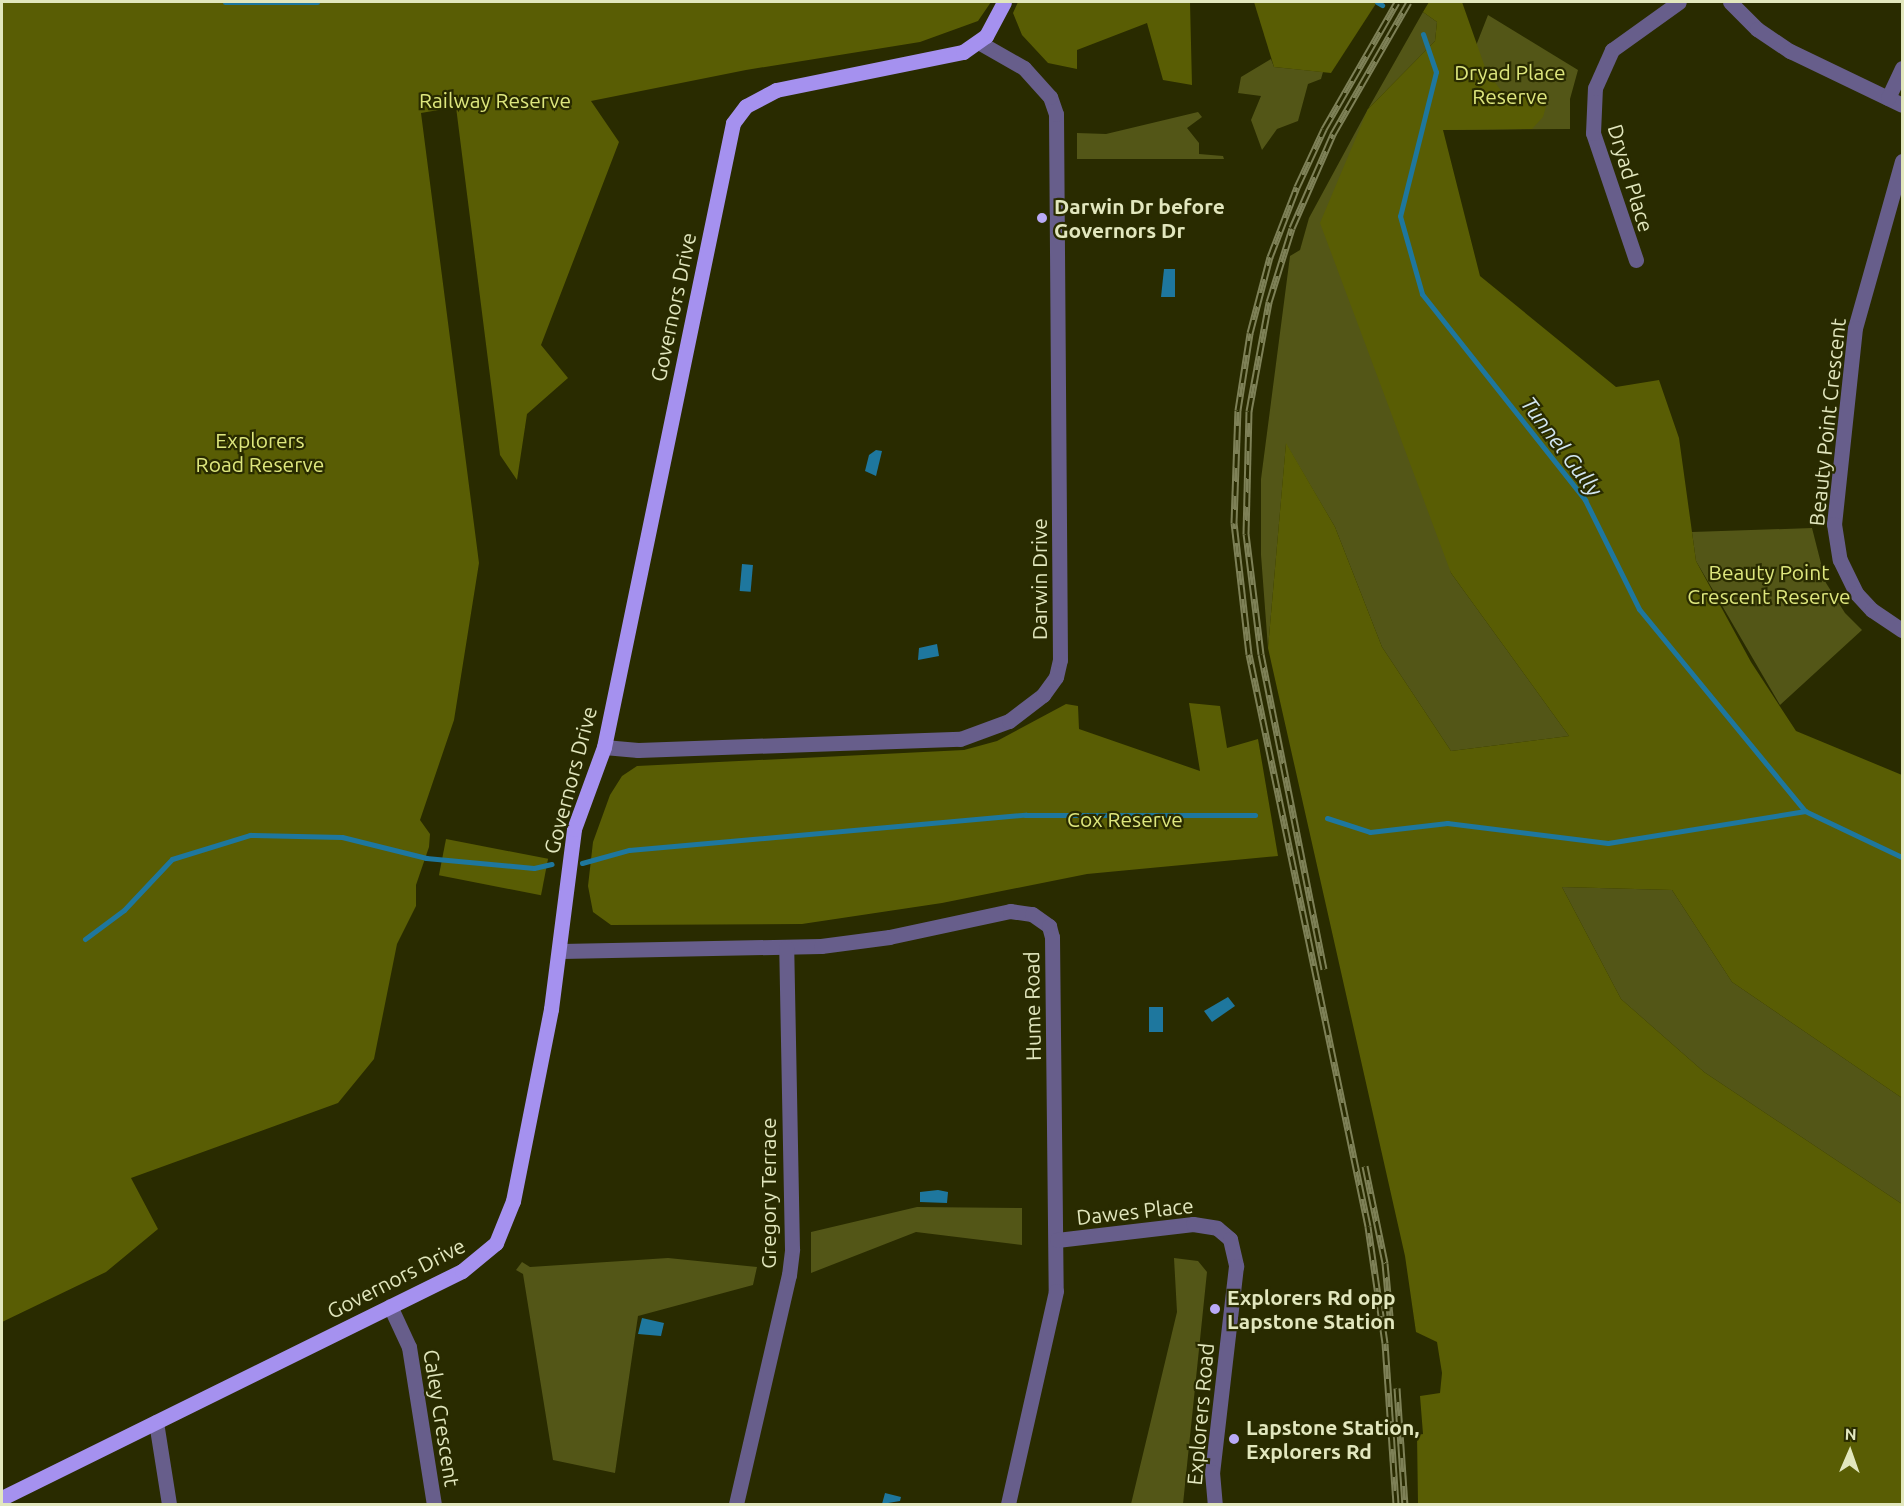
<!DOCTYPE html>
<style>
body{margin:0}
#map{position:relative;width:1904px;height:1506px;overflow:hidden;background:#292b00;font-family:Ubuntu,sans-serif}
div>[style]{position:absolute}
.green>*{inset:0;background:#535617}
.forest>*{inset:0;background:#595d04;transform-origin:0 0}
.water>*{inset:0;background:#1e779e;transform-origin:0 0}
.stream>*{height:5px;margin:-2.5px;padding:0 2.5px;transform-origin:2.5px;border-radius:2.5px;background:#1e779e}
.minor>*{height:15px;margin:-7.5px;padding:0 7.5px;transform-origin:7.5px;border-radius:7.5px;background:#675e8b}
.major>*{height:15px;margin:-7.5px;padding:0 7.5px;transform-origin:7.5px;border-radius:7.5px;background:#a591ef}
.rail>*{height:7px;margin-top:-3.5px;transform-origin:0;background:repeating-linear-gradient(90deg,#292b00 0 14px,#7e8157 0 28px);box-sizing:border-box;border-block:2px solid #7e8157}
.dots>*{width:16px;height:16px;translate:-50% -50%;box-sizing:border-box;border:3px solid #292b00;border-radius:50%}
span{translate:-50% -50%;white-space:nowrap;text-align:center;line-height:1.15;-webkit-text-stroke:4.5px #292b00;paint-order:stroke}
.park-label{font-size:21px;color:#dee77d}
.street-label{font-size:21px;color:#e2e7be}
.poi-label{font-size:21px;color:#e2e7be;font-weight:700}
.left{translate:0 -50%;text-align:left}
.water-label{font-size:22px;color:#d2e6f1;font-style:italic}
.frame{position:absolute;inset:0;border:3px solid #e2e7be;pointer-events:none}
.north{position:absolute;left:1820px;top:1422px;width:60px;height:60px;-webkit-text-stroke:4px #292b00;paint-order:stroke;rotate:2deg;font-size:16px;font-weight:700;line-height:24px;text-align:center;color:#e2e7be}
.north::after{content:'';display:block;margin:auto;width:21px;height:27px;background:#e2e7be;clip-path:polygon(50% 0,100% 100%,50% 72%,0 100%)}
</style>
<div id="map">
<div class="green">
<i style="clip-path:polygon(1423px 12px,1437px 22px,1435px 41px,1368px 109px,1451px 573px,1569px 736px,1451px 751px,1382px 647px,1335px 527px,1286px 444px,1268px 648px,1261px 555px,1261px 479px,1290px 256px,1300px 250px,1309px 218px,1368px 109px)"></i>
<i style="clip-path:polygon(1488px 15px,1578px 70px,1570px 99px,1570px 129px,1443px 130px)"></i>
<i style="clip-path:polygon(1271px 59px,1274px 67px,1323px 72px,1321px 79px,1308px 84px,1298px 121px,1277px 129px,1262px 150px,1251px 120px,1261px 96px,1238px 93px,1241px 77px)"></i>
<i style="clip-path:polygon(1198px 112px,1202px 117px,1187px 128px,1199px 143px,1199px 154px,1223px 156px,1224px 159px,1077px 159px,1077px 133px,1106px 134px)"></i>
<i style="clip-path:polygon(1812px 528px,1826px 583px,1845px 613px,1862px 630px,1780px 705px,1696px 561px,1692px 532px)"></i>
<i style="clip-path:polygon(1562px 887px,1672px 890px,1732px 982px,1902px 1098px,1902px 1204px,1704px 1072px,1621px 999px)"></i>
<i style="clip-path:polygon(917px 1207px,1022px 1208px,1022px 1245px,916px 1232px,811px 1273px,811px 1232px)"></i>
<i style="clip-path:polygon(668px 1258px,757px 1267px,753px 1285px,638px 1316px,615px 1473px,553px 1460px,523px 1274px,516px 1270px,522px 1262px,530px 1267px)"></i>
<i style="clip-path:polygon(1174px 1258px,1198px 1261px,1207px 1272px,1183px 1504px,1131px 1504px,1177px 1312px)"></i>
</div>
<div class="forest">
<i style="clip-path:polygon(2px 2px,991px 2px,978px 21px,920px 42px,746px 70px,591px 101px,619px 142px,541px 345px,568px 378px,527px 414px,517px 480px,500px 455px,456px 107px,421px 113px,479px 563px,454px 720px,420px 820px,430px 834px,429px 847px,416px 885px,416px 906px,397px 944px,374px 1059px,338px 1103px,131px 1178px,158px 1229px,106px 1272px,2px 1322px)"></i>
<i style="clip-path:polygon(1018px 2px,1190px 2px,1192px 85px,1163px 80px,1147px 23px,1077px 50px,1077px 69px,1048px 63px,1022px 35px,1013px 13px)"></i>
<i style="clip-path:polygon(1254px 2px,1377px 2px,1331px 73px,1274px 67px)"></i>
<i style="clip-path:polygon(1429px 2px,1462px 2px,1486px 70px,1502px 92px,1534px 96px,1547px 103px,1543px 117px,1532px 129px,1443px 130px,1480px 276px,1616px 387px,1659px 380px,1679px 438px,1696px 561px,1751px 662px,1796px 731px,1902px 775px,1902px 1098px,1732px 982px,1672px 890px,1562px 887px,1621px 999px,1704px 1072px,1902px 1204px,1902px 1504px,1418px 1504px,1417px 1435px,1423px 1434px,1420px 1396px,1440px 1393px,1442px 1373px,1437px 1342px,1416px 1332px,1405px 1256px,1268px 648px,1286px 443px,1335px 527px,1382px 647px,1451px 751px,1569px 736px,1451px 573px,1320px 223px,1368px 109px,1435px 41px,1437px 22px,1423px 12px)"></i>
<i style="clip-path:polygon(1189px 703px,1220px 706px,1227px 748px,1258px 739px,1278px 856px,1087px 874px,942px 903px,802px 924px,611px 925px,593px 912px,588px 886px,593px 842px,610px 795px,622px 776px,637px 766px,964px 750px,997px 741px,1066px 704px,1078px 706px,1079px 729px,1200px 771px)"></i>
<i style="left:446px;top:839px;width:104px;height:37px;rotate:11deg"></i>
</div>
<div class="water">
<i style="clip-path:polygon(1164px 269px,1175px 269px,1175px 297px,1161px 297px)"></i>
<i style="clip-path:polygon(876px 450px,882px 451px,876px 476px,865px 471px,869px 455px)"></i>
<i style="left:742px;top:564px;width:11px;height:27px;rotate:5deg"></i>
<i style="clip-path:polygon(937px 644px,939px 656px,918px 660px,919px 648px)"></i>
<i style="clip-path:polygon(1228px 997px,1235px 1006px,1212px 1022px,1204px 1011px)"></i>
<i style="left:1149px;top:1007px;width:14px;height:25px"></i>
<i style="clip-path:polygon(938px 1190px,948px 1192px,947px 1203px,920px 1202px,920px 1192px)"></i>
<i style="clip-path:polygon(642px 1318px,664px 1323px,661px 1336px,638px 1334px)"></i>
<i style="clip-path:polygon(885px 1493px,901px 1497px,900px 1501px,882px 1504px)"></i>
</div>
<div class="stream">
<i style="left:225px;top:2px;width:92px"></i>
<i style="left:1377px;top:2px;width:6px;rotate:31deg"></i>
<i style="left:1423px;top:34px;width:40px;rotate:71.1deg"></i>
<i style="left:1436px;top:72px;width:148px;rotate:104deg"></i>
<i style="left:1400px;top:216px;width:81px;rotate:74.2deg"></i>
<i style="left:1422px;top:294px;width:263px;rotate:51.6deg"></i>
<i style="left:1585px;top:500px;width:122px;rotate:63.6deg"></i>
<i style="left:1639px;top:609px;width:261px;rotate:50.6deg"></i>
<i style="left:1805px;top:811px;width:107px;rotate:25.4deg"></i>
<i style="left:1327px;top:818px;width:45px;rotate:18deg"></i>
<i style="left:1370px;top:832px;width:78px;rotate:-6.7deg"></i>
<i style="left:1447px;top:823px;width:162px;rotate:7.1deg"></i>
<i style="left:1608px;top:843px;width:200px;rotate:-9.2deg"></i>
<i style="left:582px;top:863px;width:49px;rotate:-15.5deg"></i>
<i style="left:629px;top:850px;width:398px;rotate:-5.1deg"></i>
<i style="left:1025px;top:815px;width:230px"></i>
<i style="left:85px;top:939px;width:49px;rotate:-36.6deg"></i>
<i style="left:124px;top:910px;width:70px;rotate:-46.7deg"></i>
<i style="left:172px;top:859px;width:82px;rotate:-17.1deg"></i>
<i style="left:250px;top:835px;width:92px;rotate:1.2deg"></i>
<i style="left:342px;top:837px;width:87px;rotate:14deg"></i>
<i style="left:426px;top:858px;width:108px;rotate:5.3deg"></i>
<i style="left:534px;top:868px;width:18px;rotate:-13deg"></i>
</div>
<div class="minor">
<i style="left:1730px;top:2px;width:38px;rotate:45deg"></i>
<i style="left:1757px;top:29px;width:40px;rotate:34deg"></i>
<i style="left:1790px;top:51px;width:124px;rotate:25.7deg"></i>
<i style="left:1888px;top:98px;width:33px;rotate:-65deg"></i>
<i style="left:1902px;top:161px;width:173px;rotate:105.7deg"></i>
<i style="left:1855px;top:328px;width:197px;rotate:96.1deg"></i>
<i style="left:1834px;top:524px;width:36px;rotate:81deg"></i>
<i style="left:1840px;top:560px;width:37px;rotate:64deg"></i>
<i style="left:1856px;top:593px;width:23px;rotate:47deg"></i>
<i style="left:1872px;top:610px;width:36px;rotate:34deg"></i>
<i style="left:1636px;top:260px;width:134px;rotate:-108.7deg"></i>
<i style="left:1593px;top:133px;width:45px;rotate:-87.5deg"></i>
<i style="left:1595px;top:88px;width:42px;rotate:-65.9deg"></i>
<i style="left:1612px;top:50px;width:82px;rotate:-35.6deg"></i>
<i style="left:604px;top:747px;width:34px;rotate:5deg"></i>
<i style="left:638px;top:750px;width:322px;rotate:-2deg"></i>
<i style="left:960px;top:739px;width:52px;rotate:-20.2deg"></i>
<i style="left:1009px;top:721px;width:43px;rotate:-37.4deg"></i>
<i style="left:1043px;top:695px;width:22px;rotate:-54deg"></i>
<i style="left:1056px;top:677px;width:17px;rotate:-77deg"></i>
<i style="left:1060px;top:660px;width:546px;rotate:-90.42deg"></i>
<i style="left:1056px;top:114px;width:18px;rotate:-109deg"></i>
<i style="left:1050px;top:97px;width:39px;rotate:-132deg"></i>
<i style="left:1024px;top:68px;width:51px;rotate:-150.4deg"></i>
<i style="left:561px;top:951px;width:260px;rotate:-1.1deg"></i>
<i style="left:821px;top:946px;width:69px;rotate:-7.5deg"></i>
<i style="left:889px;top:937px;width:124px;rotate:-12.1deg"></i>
<i style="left:1010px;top:911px;width:22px;rotate:8deg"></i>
<i style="left:1032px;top:914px;width:21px;rotate:35deg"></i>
<i style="left:1049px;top:926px;width:11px;rotate:75deg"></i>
<i style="left:1052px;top:937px;width:354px;rotate:89.4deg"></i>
<i style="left:1056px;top:1291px;width:218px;rotate:102.7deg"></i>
<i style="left:1057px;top:1240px;width:137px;rotate:-6.7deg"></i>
<i style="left:1193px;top:1224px;width:24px;rotate:9deg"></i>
<i style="left:1217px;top:1228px;width:17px;rotate:40deg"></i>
<i style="left:1230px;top:1239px;width:28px;rotate:77deg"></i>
<i style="left:1236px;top:1266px;width:207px;rotate:96.6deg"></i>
<i style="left:1212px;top:1472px;width:32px;rotate:85deg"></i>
<i style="left:390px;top:1306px;width:45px;rotate:65.1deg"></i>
<i style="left:409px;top:1347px;width:159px;rotate:81deg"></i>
<i style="left:156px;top:1422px;width:83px;rotate:81deg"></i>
<i style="left:736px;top:1504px;width:235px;rotate:-77deg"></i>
<i style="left:789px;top:1275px;width:26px;rotate:-83deg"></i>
<i style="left:792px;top:1249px;width:302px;rotate:-91.1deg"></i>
</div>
<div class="major">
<i style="left:2px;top:1498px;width:513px;rotate:-26.27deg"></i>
<i style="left:462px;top:1271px;width:44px;rotate:-39.5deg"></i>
<i style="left:496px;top:1243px;width:45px;rotate:-68deg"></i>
<i style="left:513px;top:1201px;width:196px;rotate:-78.8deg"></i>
<i style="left:551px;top:1009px;width:181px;rotate:-82.7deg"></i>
<i style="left:574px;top:829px;width:87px;rotate:-69.9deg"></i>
<i style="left:604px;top:747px;width:637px;rotate:-78.32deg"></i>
<i style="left:733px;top:123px;width:21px;rotate:-53deg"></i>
<i style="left:746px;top:106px;width:34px;rotate:-28deg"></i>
<i style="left:776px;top:90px;width:191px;rotate:-11.5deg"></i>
<i style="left:963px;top:52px;width:28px;rotate:-35deg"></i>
<i style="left:986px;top:36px;width:38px;rotate:-62deg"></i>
</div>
<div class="rail">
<i style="left:1324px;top:969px;width:321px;rotate:-101.3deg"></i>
<i style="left:1261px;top:654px;width:121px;rotate:-97.1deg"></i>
<i style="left:1246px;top:534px;width:123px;rotate:-88.6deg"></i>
<i style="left:1249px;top:411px;width:111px;rotate:-79.6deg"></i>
<i style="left:1269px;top:302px;width:77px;rotate:-72.7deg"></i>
<i style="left:1292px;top:228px;width:103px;rotate:-66.4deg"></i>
<i style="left:1333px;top:134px;width:152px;rotate:-60.1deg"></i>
<i style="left:1365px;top:1166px;width:99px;rotate:78.3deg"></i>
<i style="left:1385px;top:1263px;width:53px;rotate:84.6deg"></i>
<i style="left:1397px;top:1388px;width:116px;rotate:86.1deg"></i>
<i style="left:1396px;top:1504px;width:161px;rotate:-93.9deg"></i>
<i style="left:1385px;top:1343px;width:118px;rotate:-98.3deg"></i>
<i style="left:1368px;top:1226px;width:584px;rotate:-101.75deg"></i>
<i style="left:1249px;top:654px;width:132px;rotate:-96.5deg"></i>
<i style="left:1234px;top:523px;width:113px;rotate:-88deg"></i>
<i style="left:1238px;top:410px;width:78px;rotate:-81.1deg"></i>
<i style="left:1250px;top:333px;width:79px;rotate:-75.3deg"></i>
<i style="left:1270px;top:257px;width:75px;rotate:-68.9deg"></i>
<i style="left:1297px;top:187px;width:64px;rotate:-65deg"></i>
<i style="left:1324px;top:129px;width:146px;rotate:-60.1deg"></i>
</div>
<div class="dots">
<i style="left:1042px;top:218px;background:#b9aaf7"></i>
<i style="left:1215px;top:1309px;background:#b9aaf7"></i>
<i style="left:1234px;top:1439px;background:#b9aaf7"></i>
</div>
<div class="park-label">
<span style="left:1510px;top:84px">Dryad Place<br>Reserve</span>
<span style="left:495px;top:100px">Railway Reserve</span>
<span style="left:260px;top:452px">Explorers<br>Road Reserve</span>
<span style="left:1769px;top:584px">Beauty Point<br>Crescent Reserve</span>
<span style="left:1125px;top:819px">Cox Reserve</span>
</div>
<div class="street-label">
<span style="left:1631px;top:178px;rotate:73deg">Dryad Place</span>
<span style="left:673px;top:307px;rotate:-78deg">Governors Drive</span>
<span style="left:1827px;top:422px;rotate:-84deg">Beauty Point Crescent</span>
<span style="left:1039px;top:579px;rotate:-90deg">Darwin Drive</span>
<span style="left:570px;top:780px;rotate:-75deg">Governors Drive</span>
<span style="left:1032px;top:1006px;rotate:-91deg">Hume Road</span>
<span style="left:768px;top:1193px;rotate:-90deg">Gregory Terrace</span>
<span style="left:1135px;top:1211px;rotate:-6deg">Dawes Place</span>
<span style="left:396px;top:1278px;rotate:-27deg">Governors Drive</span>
<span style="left:1200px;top:1414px;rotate:-85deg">Explorers Road</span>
<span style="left:442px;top:1418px;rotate:81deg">Caley Crescent</span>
</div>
<div class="poi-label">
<span class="left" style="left:1054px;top:218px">Darwin Dr before<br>Governors Dr</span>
<span class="left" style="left:1227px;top:1309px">Explorers Rd opp<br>Lapstone Station</span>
<span class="left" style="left:1246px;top:1439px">Lapstone Station,<br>Explorers Rd</span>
</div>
<div class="water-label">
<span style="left:1562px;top:446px;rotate:53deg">Tunnel Gully</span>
</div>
<div class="frame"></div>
<div class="north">N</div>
</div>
